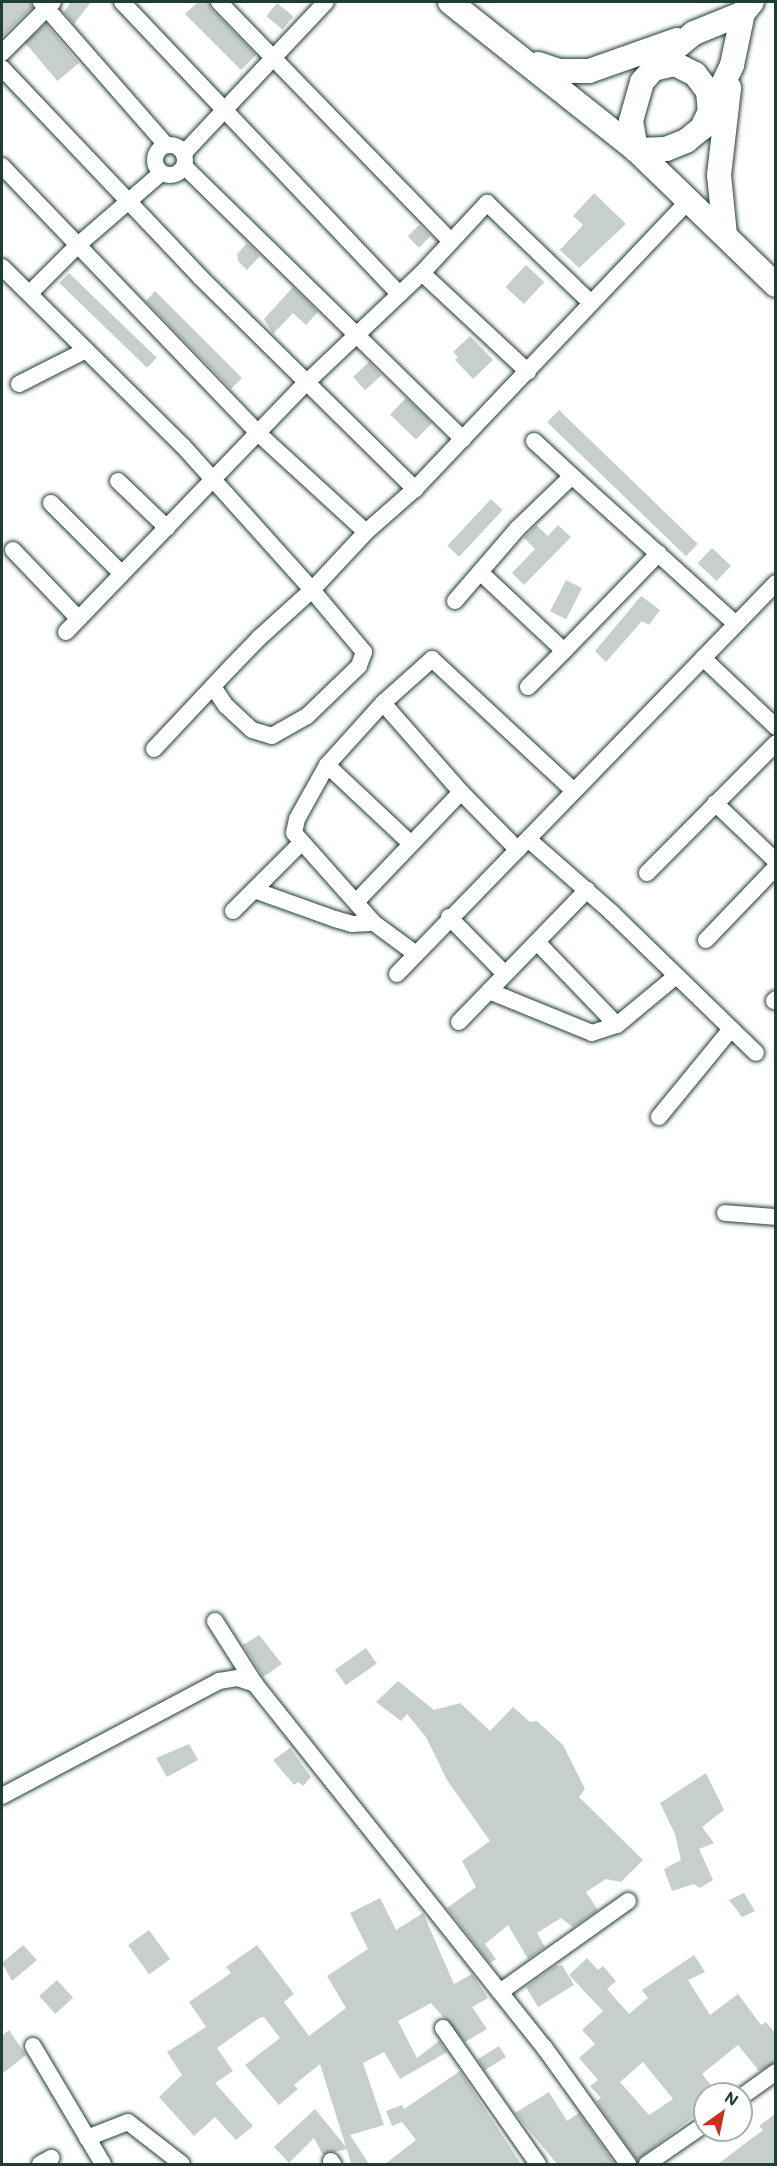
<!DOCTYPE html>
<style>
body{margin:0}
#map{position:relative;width:777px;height:2166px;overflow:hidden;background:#fff;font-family:Mali,sans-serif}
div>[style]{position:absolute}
.building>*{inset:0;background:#c7cfcc;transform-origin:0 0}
.roads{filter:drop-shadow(0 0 2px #1f3d34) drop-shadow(0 0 2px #1f3d34)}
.minor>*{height:16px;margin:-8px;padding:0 8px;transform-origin:8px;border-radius:8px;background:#fff}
.minor>.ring{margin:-8px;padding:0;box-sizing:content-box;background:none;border:16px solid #fff;border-radius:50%}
.secondary>*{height:24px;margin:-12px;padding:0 12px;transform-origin:12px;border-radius:12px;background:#fff}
span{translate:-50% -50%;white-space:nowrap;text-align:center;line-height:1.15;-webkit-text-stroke:4.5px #fff;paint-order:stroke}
.frame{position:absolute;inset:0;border:3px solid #1f3d34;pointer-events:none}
.north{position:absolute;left:693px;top:2082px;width:60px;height:60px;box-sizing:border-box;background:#fff;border:2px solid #a5b1ae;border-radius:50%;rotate:33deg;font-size:16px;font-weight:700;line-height:24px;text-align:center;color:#1f3d34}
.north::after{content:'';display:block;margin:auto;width:21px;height:27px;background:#c8321e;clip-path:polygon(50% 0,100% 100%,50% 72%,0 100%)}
</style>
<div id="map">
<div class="building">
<i style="clip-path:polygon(2px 2px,31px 2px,32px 8px,2px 37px)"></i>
<i style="clip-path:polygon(71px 2px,91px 2px,74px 24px,64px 12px)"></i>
<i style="clip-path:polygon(198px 2px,209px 2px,211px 9px,256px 55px,241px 70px,185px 14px)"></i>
<i style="left:277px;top:3px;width:21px;height:17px;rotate:39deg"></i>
<i style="left:46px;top:24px;width:51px;height:28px;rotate:50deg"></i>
<i style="clip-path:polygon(594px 193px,626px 224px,579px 268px,560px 250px,583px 225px,573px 216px)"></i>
<i style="left:419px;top:225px;width:16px;height:16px;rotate:45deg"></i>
<i style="clip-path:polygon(247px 243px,260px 256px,247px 270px,238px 261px,237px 254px)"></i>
<i style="left:526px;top:265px;width:25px;height:30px;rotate:43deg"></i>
<i style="left:69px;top:273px;width:122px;height:14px;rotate:44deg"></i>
<i style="clip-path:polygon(293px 287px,318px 312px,306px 325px,293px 313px,273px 334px,264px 319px)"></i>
<i style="clip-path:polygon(155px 291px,242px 378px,231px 389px,146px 301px)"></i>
<i style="clip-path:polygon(470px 336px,493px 360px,473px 379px,455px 360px,458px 357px,453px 352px)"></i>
<i style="left:369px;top:362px;width:18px;height:22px;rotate:47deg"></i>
<i style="left:406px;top:398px;width:36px;height:23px;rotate:44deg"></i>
<i style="left:559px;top:410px;width:193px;height:17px;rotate:44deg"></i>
<i style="left:491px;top:499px;width:16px;height:64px;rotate:43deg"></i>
<i style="clip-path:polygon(536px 525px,548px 536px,558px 525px,571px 537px,524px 585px,512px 573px,535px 549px,524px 538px)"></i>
<i style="left:712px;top:548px;width:26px;height:21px;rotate:43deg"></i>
<i style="left:566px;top:580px;width:18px;height:35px;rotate:27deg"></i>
<i style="clip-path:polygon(641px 596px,660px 610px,649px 625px,642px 621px,606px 662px,595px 651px)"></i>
<i style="clip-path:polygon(259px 1635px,282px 1664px,263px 1677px,243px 1645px)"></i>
<i style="left:366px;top:1648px;width:19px;height:38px;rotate:55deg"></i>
<i style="clip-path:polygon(398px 1681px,434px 1710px,460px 1703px,490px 1731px,513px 1707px,530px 1722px,537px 1721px,563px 1745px,585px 1789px,579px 1797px,643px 1860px,621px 1882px,606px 1879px,586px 1892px,598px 1910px,573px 1927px,561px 1918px,537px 1933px,545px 1947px,528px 1959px,508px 1925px,485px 1944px,496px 1959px,490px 1963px,447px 1908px,476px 1887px,462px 1861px,490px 1841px,447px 1780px,426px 1737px,407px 1714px,401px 1721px,376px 1702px)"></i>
<i style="clip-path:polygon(189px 1744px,198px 1760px,167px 1777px,156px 1758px)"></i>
<i style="clip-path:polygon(290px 1748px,311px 1777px,303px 1786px,298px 1782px,294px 1785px,273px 1760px)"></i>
<i style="clip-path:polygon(706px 1773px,724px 1810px,702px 1827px,714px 1843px,699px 1849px,713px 1880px,700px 1888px,694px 1884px,672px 1891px,664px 1869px,681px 1860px,675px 1834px,660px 1803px)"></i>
<i style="clip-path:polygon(744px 1893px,755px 1911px,742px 1917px,729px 1900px)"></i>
<i style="clip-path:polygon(380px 1898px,396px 1930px,423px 1913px,454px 1984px,472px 1974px,488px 1998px,472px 2007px,487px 2029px,465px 2042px,431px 2003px,398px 2021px,417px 2058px,439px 2041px,447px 2052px,400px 2079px,384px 2052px,363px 2063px,384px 2125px,350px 2135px,369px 2164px,351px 2164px,347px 2149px,323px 2155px,314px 2138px,289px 2163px,274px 2147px,315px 2109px,346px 2147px,320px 2064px,294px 2085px,298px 2089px,279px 2105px,245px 2065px,280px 2038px,264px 2017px,259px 2018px,217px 2048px,233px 2071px,215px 2083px,253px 2126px,236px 2140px,215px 2117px,194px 2136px,159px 2097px,182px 2075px,167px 2052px,206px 2027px,189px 2002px,231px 1973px,226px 1967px,257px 1945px,294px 1994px,284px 2002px,309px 2036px,346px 2008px,327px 1976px,368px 1949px,350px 1913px)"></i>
<i style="left:149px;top:1930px;width:36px;height:26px;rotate:54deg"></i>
<i style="clip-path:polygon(23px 1945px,37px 1960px,12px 1981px,2px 1963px)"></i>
<i style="clip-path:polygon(evenodd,694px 1955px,705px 1972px,688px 1980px,710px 2015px,738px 1994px,761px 2025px,766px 2022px,776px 2034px,776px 2062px,759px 2071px,738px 2045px,702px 2074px,718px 2094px,705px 2094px,705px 2108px,637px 2160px,596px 2101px,601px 2098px,590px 2086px,598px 2080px,579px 2058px,595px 2044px,582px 2030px,603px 2011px,569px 1975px,587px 1958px,598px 1970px,603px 1966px,616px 1981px,607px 1989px,629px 2014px,648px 1998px,642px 1990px,694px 1955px,643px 2062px,673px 2099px,649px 2115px,620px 2082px,643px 2062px)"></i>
<i style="clip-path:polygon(562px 1965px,574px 1985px,538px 2007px,526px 1987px,555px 1966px)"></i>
<i style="left:57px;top:1980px;width:24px;height:24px;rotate:48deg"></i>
<i style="clip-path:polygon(9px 2030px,26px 2055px,2px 2074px,2px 2036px)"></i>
<i style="left:499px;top:2046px;width:13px;height:25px;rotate:58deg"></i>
<i style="clip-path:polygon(460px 2071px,521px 2164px,385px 2164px,416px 2140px,402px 2122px,392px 2126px,386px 2111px,402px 2105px,404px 2109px)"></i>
<i style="clip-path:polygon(549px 2092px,567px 2121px,579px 2113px,615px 2164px,557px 2164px,515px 2113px)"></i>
<i style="clip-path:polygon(776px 2113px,776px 2164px,718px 2164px,763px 2130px,759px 2126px)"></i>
</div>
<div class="roads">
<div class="minor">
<i style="left:41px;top:2px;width:190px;rotate:48.8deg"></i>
<i style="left:122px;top:2px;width:402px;rotate:46.5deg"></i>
<i style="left:219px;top:2px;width:332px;rotate:45.9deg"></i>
<i style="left:2px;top:53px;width:72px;rotate:-45deg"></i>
<i style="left:2px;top:68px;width:289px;rotate:46.5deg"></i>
<i style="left:201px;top:278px;width:301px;rotate:44.6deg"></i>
<i class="ring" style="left:155px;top:145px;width:14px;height:14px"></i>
<i style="left:184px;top:153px;width:207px;rotate:-46.8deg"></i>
<i style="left:2px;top:166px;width:371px;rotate:46.2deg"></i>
<i style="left:259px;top:434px;width:145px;rotate:42.5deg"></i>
<i style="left:185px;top:167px;width:389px;rotate:44.4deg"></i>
<i style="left:2px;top:267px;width:255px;rotate:44.7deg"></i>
<i style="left:183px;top:446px;width:193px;rotate:48.1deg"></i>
<i style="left:312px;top:590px;width:79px;rotate:-47deg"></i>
<i style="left:366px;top:532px;width:65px;rotate:-41.3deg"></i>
<i style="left:415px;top:489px;width:398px;rotate:-46.5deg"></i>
<i style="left:422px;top:273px;width:145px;rotate:43deg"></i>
<i style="left:30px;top:293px;width:68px;rotate:-45deg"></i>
<i style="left:78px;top:245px;width:110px;rotate:-40.9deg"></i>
<i style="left:19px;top:384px;width:75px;rotate:-26.9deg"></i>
<i style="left:534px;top:441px;width:52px;rotate:42.6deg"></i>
<i style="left:118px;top:481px;width:68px;rotate:43.8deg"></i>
<i style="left:51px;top:503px;width:100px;rotate:45deg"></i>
<i style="left:13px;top:550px;width:95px;rotate:46.3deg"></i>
<i style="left:480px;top:572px;width:115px;rotate:43.2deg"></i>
<i style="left:564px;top:651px;width:136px;rotate:-45.9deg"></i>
<i style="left:455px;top:601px;width:96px;rotate:-49.2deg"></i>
<i style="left:518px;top:528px;width:75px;rotate:-43.9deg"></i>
<i style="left:572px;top:476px;width:221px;rotate:42.1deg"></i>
<i style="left:66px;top:632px;width:347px;rotate:-46.1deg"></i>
<i style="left:307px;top:382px;width:158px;rotate:-43.5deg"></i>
<i style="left:422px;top:273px;width:96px;rotate:-47.1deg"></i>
<i style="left:487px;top:203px;width:144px;rotate:43.9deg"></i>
<i style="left:703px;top:658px;width:100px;rotate:43.4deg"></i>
<i style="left:528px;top:687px;width:51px;rotate:-45deg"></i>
<i style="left:383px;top:703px;width:118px;rotate:48.8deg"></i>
<i style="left:461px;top:792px;width:81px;rotate:45.5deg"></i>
<i style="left:154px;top:749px;width:114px;rotate:-46.8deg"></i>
<i style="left:232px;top:666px;width:39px;rotate:-46deg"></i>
<i style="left:259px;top:638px;width:72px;rotate:-42.2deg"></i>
<i style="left:312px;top:590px;width:81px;rotate:50deg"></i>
<i style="left:364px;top:652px;width:15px;rotate:110deg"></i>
<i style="left:359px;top:666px;width:72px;rotate:136.1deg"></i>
<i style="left:307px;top:716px;width:40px;rotate:150.3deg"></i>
<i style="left:272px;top:736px;width:21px;rotate:-163deg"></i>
<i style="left:252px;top:730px;width:35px;rotate:-137deg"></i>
<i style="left:226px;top:706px;width:23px;rotate:-124deg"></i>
<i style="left:327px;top:765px;width:115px;rotate:43.2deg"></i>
<i style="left:715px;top:803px;width:84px;rotate:43.6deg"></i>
<i style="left:528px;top:839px;width:111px;rotate:41.3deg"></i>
<i style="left:611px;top:912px;width:202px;rotate:44.2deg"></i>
<i style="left:647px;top:873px;width:183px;rotate:-45.2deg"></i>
<i style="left:254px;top:890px;width:86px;rotate:19.7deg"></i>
<i style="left:335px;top:919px;width:18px;rotate:16deg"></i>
<i style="left:352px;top:924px;width:22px;rotate:-3deg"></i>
<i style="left:356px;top:902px;width:152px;rotate:-46.3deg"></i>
<i style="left:233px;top:911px;width:96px;rotate:-45deg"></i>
<i style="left:449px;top:917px;width:78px;rotate:45.5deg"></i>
<i style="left:706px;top:940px;width:101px;rotate:-46.2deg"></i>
<i style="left:537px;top:942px;width:115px;rotate:46.1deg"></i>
<i style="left:416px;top:954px;width:52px;rotate:-143.6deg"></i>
<i style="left:374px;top:923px;width:120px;rotate:-131.6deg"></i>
<i style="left:294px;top:833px;width:14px;rotate:-78deg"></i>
<i style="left:297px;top:819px;width:62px;rotate:-60.9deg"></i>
<i style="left:327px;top:765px;width:84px;rotate:-47.9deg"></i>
<i style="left:383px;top:703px;width:66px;rotate:-41.9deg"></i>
<i style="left:432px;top:659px;width:194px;rotate:42.9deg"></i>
<i style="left:397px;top:974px;width:545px;rotate:-45.89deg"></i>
<i style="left:489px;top:991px;width:111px;rotate:22.2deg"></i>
<i style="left:592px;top:1033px;width:26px;rotate:-18deg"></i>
<i style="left:617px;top:1025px;width:77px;rotate:-39.7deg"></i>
<i style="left:774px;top:1001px;width:3px;rotate:-45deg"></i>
<i style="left:459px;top:1022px;width:184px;rotate:-45.9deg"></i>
<i style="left:659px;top:1117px;width:114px;rotate:-50.7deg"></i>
<i style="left:725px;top:1213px;width:51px;rotate:4.5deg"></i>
<i style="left:215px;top:1621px;width:75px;rotate:57.6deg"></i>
<i style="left:2px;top:1796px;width:246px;rotate:-27.9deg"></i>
<i style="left:219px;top:1681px;width:18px;rotate:-9deg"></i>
<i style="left:237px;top:1678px;width:19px;rotate:18deg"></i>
<i style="left:255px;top:1684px;width:464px;rotate:51.5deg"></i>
<i style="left:544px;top:2047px;width:144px;rotate:54.3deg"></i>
<i style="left:500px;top:1992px;width:157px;rotate:-35.4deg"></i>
<i style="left:443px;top:2028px;width:166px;rotate:55.1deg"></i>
<i style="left:33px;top:2046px;width:137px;rotate:59.3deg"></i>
<i style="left:741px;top:2097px;width:43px;rotate:-35.5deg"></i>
<i style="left:87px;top:2138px;width:44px;rotate:-21.3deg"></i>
<i style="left:128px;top:2122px;width:68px;rotate:37.9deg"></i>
<i style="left:331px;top:2161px;width:4px;rotate:56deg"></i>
<i style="left:40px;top:2164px;width:13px;rotate:-29deg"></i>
<i style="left:647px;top:2164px;width:70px;rotate:-34.6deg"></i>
</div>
<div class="secondary">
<i style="left:450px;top:2px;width:238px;rotate:38.5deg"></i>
<i style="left:636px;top:150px;width:194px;rotate:44deg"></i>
<i style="left:743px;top:13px;width:53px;rotate:157.8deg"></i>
<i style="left:694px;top:33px;width:41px;rotate:140.9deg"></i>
<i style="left:662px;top:59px;width:30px;rotate:131deg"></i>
<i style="left:642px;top:82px;width:41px;rotate:105.8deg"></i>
<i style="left:631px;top:121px;width:29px;rotate:80deg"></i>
<i style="left:636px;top:150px;width:30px;rotate:-2deg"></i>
<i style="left:666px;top:149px;width:22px;rotate:-22deg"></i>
<i style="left:686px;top:141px;width:21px;rotate:-39deg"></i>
<i style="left:702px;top:128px;width:70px;rotate:-64.5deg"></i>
<i style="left:732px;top:65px;width:53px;rotate:-78.1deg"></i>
<i style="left:743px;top:13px;width:14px;rotate:-51deg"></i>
<i style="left:538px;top:64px;width:22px;rotate:18deg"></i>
<i style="left:559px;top:71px;width:30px"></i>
<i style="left:589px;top:71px;width:93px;rotate:-19.4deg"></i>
<i style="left:653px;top:69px;width:23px;rotate:-13deg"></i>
<i style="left:675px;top:64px;width:22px;rotate:27deg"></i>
<i style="left:695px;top:74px;width:21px;rotate:53deg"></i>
<i style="left:708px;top:91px;width:23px;rotate:85deg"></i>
<i style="left:725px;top:235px;width:60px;rotate:-95.7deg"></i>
<i style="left:719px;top:175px;width:88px;rotate:-83.4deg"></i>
</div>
</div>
<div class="frame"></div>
<div class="north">N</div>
</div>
